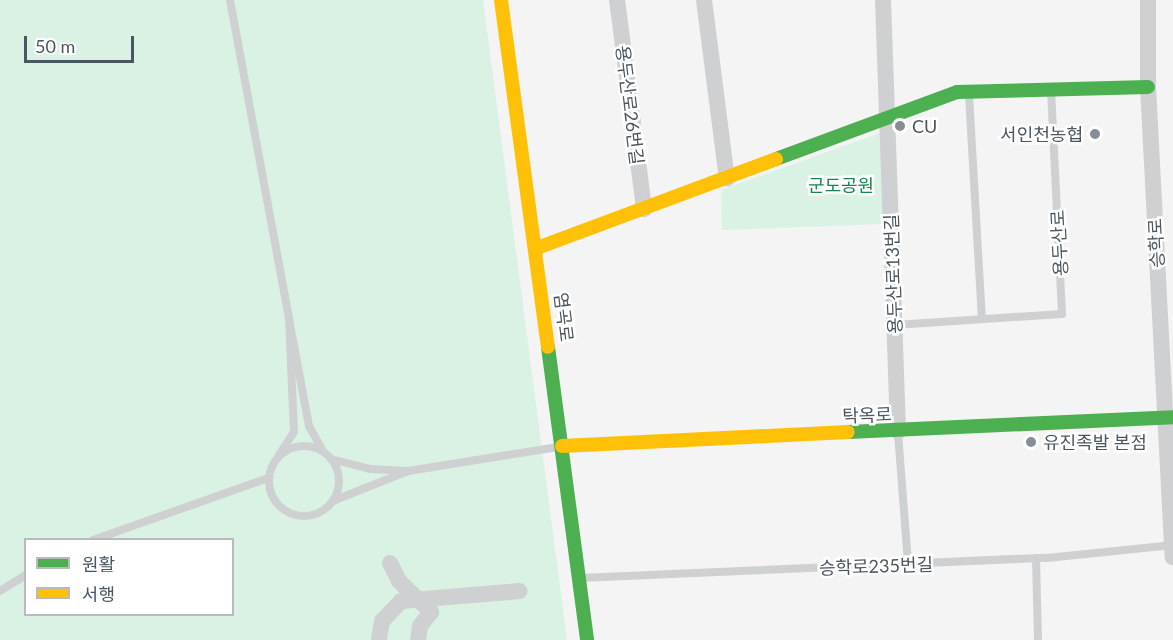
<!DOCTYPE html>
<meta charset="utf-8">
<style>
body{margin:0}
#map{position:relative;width:1173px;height:640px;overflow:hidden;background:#f4f4f4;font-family:Lato,"Noto Sans KR",sans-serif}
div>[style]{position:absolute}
.green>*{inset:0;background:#d9f2e3}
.lane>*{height:8px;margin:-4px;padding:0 4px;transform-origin:4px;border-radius:4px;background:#ced0d2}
.lane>.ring{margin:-4px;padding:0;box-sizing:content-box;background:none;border:8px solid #ced0d2;border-radius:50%}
.street>*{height:16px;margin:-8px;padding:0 8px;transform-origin:8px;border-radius:8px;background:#ced0d2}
.fast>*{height:14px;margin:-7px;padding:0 7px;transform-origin:7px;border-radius:7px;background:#4caf50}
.slow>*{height:14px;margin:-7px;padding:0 7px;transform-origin:7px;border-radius:7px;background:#ffc107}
.dots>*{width:16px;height:16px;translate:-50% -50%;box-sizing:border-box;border:3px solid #fff;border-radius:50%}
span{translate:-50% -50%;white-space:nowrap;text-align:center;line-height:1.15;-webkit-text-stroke:5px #fff;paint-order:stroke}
.street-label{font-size:18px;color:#4a5661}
.poi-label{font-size:18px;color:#4a5661}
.left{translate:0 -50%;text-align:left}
.right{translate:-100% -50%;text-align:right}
.park-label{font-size:18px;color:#17864f}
.legend{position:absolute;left:24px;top:538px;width:210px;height:78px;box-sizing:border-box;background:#fff;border:2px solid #b7bbc0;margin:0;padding:8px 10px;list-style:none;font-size:18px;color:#4a5661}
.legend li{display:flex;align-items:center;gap:12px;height:30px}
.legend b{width:30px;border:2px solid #b7bbc0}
.scale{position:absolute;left:24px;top:36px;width:110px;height:27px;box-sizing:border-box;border:3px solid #4a5661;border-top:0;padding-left:8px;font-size:18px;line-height:21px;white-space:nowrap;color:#4a5661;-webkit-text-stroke:4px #fff;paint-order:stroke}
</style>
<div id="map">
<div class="green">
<i style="clip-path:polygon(evenodd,0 0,483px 0,567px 640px,0 640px,0 0,26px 540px,232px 540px,232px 614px,26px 614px,26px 540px)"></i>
<i style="clip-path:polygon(880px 133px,884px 224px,722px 230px,721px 190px)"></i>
</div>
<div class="lane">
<i style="left:230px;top:0;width:324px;rotate:79.5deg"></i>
<i style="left:969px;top:95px;width:224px;rotate:86.7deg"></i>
<i style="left:895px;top:325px;width:167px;rotate:-3.8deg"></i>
<i style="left:1062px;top:314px;width:222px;rotate:-92.8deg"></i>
<i style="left:898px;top:433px;width:131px;rotate:85.6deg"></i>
<i class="ring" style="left:269px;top:446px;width:62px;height:62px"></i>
<i style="left:279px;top:455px;width:27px;rotate:-57deg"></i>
<i style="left:294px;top:432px;width:113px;rotate:-92.5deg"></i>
<i style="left:289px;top:319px;width:109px;rotate:79.4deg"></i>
<i style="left:309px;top:426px;width:29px;rotate:61deg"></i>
<i style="left:331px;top:459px;width:40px;rotate:14.4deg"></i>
<i style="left:370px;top:469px;width:38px;rotate:3deg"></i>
<i style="left:408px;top:471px;width:81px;rotate:158.2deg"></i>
<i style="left:408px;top:471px;width:152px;rotate:-9.1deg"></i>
<i style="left:93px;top:540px;width:186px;rotate:-19.5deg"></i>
<i style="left:1036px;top:558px;width:82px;rotate:88.6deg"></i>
<i style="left:580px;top:578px;width:467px;rotate:-2.5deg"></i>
<i style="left:1047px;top:558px;width:127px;rotate:-5.9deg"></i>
<i style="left:0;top:591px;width:31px;rotate:-32deg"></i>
</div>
<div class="street">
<i style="left:617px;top:0;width:211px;rotate:82.6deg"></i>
<i style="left:704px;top:0;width:180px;rotate:82.7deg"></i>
<i style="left:883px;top:0;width:432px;rotate:88deg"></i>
<i style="left:1148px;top:0;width:87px;rotate:90deg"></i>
<i style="left:1148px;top:87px;width:471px;rotate:87deg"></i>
<i style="left:390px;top:563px;width:20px;rotate:63deg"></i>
<i style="left:399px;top:581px;width:45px;rotate:44.1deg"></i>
<i style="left:431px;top:612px;width:18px;rotate:128deg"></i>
<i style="left:420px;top:626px;width:14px;rotate:98deg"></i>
<i style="left:379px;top:640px;width:19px;rotate:-81deg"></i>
<i style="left:382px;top:621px;width:28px;rotate:-46deg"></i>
<i style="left:401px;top:601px;width:119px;rotate:-4.8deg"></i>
</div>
<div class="fast">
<i style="left:776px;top:159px;width:193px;rotate:-20.3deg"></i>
<i style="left:957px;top:92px;width:191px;rotate:-1.5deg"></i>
<i style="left:548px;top:347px;width:296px;rotate:82.4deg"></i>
<i style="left:848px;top:432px;width:325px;rotate:-2.6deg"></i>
</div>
<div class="slow">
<i style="left:501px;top:0;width:350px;rotate:82.3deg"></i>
<i style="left:537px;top:248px;width:255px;rotate:-20.4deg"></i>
<i style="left:562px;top:446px;width:286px;rotate:-2.8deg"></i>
</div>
<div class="dots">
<i style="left:900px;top:126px;background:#868d94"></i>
<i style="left:1095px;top:134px;background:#868d94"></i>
<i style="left:1031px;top:442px;background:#868d94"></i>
</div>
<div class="street-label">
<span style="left:630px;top:105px;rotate:83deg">용두산로26번길</span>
<span style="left:1059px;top:243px;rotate:-93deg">용두산로</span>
<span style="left:1156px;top:243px;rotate:-93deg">승학로</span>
<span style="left:893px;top:274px;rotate:-92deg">용두산로13번길</span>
<span style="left:564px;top:317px;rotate:83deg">염곡로</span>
<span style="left:867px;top:415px;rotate:-2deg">탁옥로</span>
<span style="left:876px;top:566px;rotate:-2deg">승학로235번길</span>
</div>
<div class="poi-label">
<span class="left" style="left:912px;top:126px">CU</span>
<span class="right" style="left:1083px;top:134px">서인천농협</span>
<span class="left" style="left:1043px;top:442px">유진족발 본점</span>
</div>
<div class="park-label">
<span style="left:841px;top:185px">군도공원</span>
</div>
<ul class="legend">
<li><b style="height:8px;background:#4caf50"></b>원활</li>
<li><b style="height:8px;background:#ffc107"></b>서행</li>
</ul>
<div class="scale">50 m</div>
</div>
